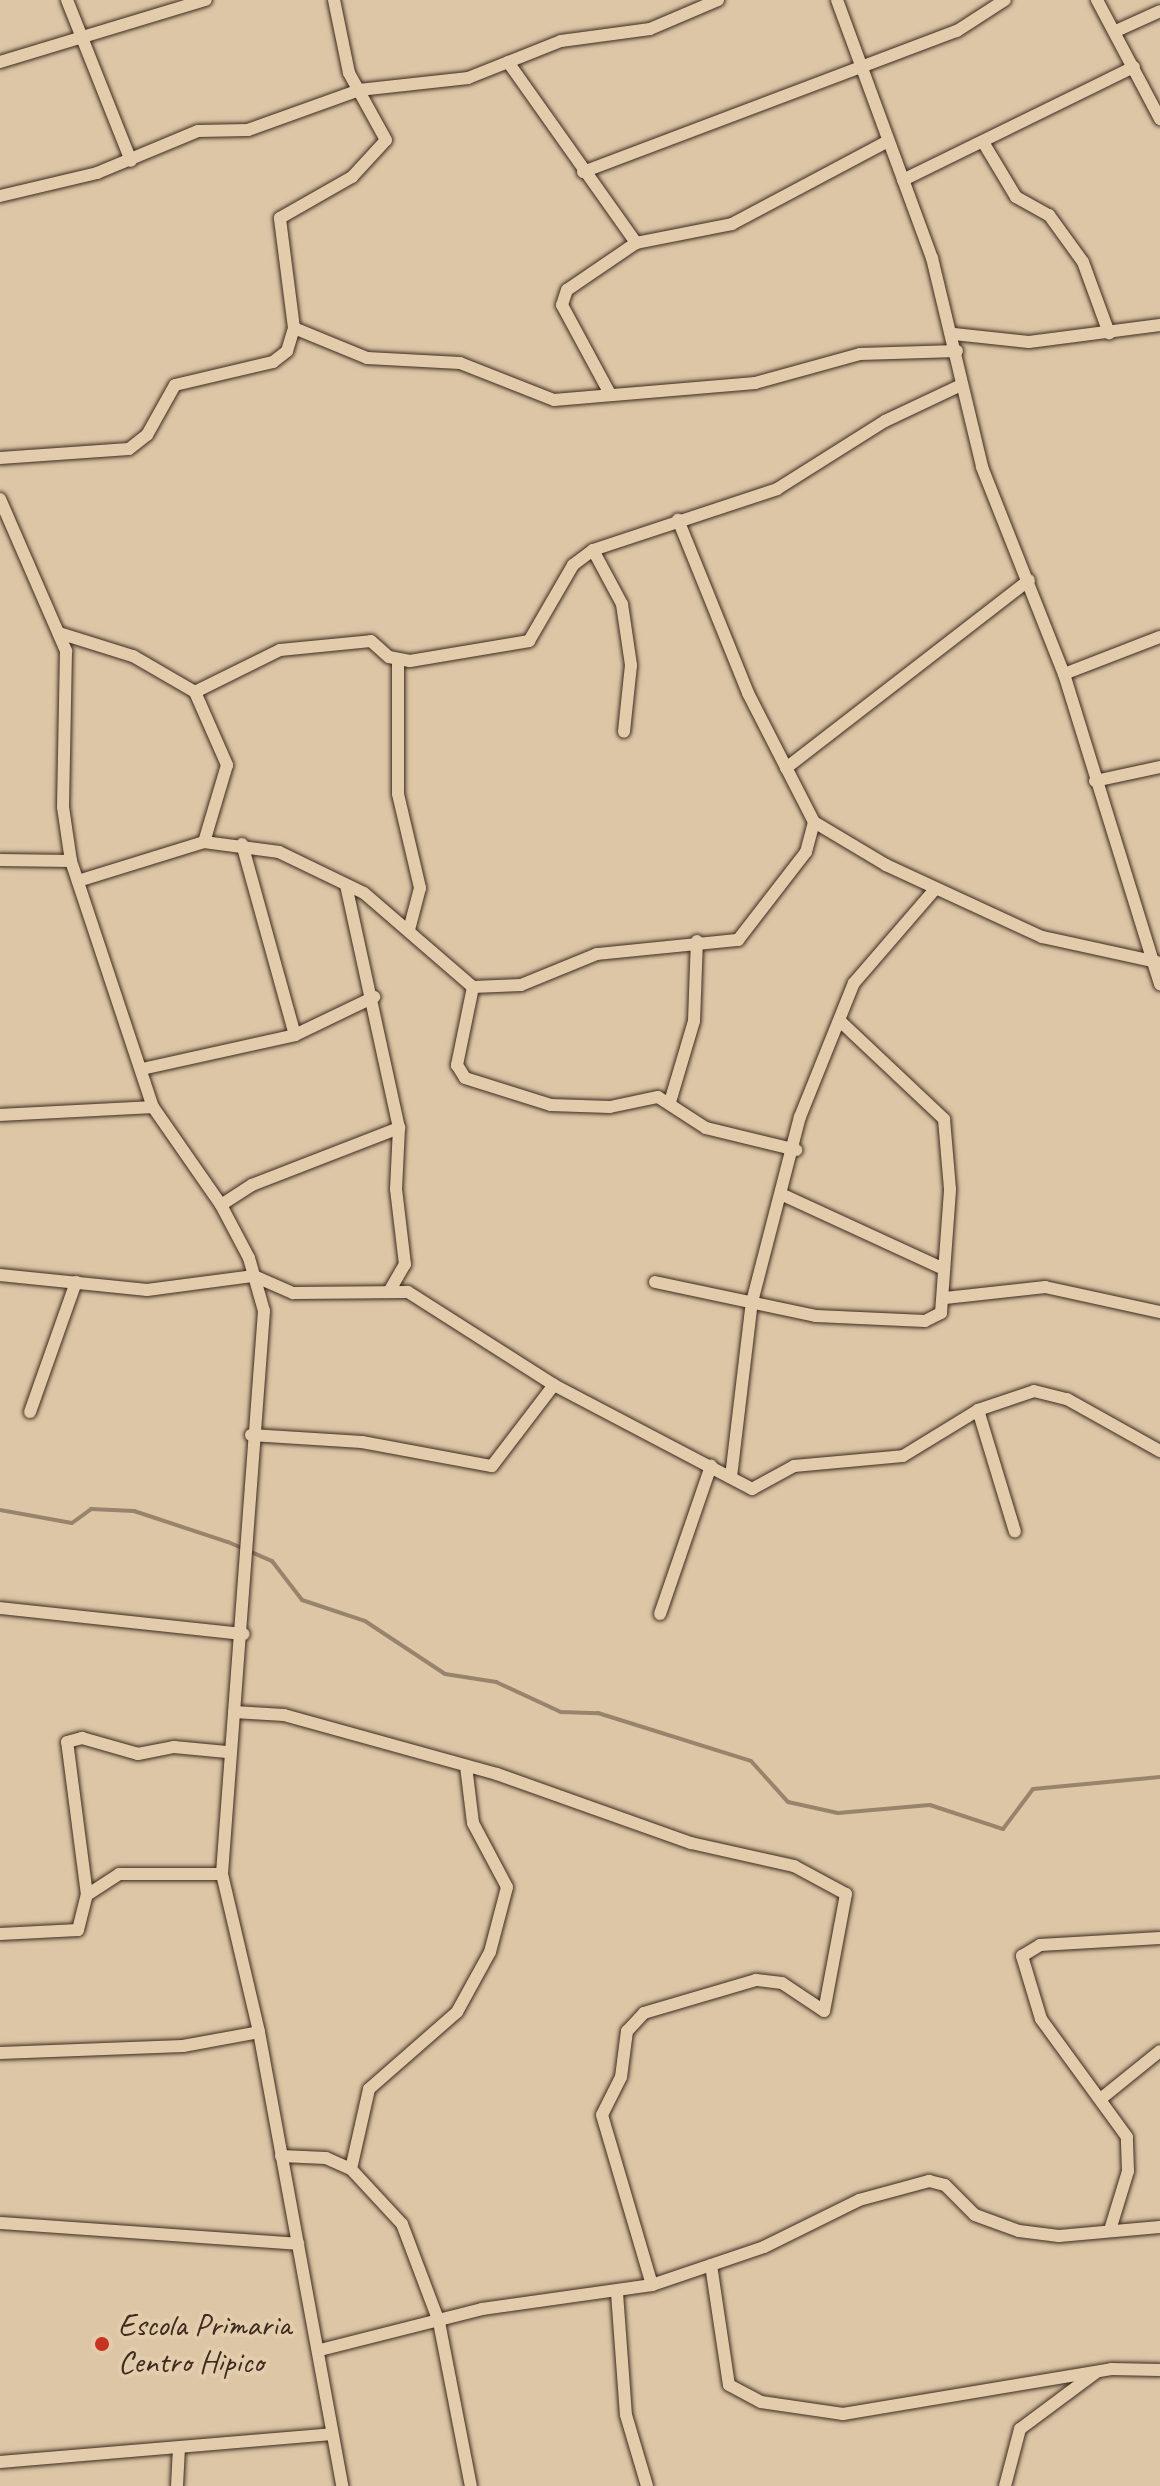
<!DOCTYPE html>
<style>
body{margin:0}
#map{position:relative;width:1160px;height:2486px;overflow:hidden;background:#dcc6a6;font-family:Caveat,sans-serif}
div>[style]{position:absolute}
.stream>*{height:4px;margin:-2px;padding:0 2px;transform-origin:2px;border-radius:2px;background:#98836c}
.roads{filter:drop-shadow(0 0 2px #3b2a1e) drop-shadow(0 0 2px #3b2a1e)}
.street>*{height:12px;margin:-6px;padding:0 6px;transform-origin:6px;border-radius:6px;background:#e3ccac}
.dots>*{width:22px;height:22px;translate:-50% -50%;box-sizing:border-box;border:4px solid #e3ccac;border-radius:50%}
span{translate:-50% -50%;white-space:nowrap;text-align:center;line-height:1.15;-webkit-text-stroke:8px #e3ccac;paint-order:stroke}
.poi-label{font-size:32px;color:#3b2a1e}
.left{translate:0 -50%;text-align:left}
</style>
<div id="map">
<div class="stream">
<i style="left:0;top:1510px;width:73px;rotate:10.2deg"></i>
<i style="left:72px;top:1523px;width:24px;rotate:-36deg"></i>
<i style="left:91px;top:1509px;width:43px;rotate:2.7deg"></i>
<i style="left:134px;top:1511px;width:99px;rotate:18.3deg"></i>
<i style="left:228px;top:1542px;width:48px;rotate:23.4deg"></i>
<i style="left:272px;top:1561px;width:49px;rotate:52.4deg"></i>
<i style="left:302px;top:1600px;width:66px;rotate:18.4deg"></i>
<i style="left:365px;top:1621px;width:96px;rotate:33.5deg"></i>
<i style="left:445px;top:1674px;width:52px;rotate:8.9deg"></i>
<i style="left:496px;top:1682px;width:72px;rotate:24.8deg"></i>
<i style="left:561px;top:1712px;width:37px;rotate:2deg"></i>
<i style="left:598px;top:1713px;width:160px;rotate:17.4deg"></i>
<i style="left:751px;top:1761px;width:55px;rotate:47.9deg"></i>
<i style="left:788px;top:1802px;width:51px;rotate:12.4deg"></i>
<i style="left:838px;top:1813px;width:92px;rotate:-5deg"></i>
<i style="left:930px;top:1805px;width:77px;rotate:18.2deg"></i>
<i style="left:1003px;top:1829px;width:50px;rotate:-53.1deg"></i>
<i style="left:1033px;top:1789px;width:128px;rotate:-5.4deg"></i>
</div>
<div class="roads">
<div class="street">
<i style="left:67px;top:0;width:173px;rotate:68.3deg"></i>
<i style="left:837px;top:0;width:275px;rotate:69.8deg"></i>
<i style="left:932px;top:258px;width:215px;rotate:76.5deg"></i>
<i style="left:982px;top:467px;width:223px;rotate:68.4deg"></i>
<i style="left:1064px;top:674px;width:325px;rotate:72.8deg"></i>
<i style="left:1097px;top:0;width:135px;rotate:62.1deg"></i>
<i style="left:1116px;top:31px;width:48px;rotate:-24.4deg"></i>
<i style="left:0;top:62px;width:215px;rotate:-16.8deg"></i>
<i style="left:508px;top:62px;width:222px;rotate:54.7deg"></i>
<i style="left:983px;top:142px;width:64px;rotate:59deg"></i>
<i style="left:1016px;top:197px;width:38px;rotate:29deg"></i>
<i style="left:1049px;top:215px;width:58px;rotate:54.1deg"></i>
<i style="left:1083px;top:262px;width:76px;rotate:69.9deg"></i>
<i style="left:583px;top:172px;width:400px;rotate:-20.7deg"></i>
<i style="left:957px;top:31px;width:57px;rotate:-32.9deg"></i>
<i style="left:903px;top:180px;width:257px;rotate:-26.1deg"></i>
<i style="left:0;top:196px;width:100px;rotate:-13.3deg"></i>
<i style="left:97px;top:173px;width:109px;rotate:-22.6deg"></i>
<i style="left:198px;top:131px;width:50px;rotate:-1.1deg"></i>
<i style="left:248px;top:130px;width:118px;rotate:-19.8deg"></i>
<i style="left:359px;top:90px;width:110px;rotate:-6.3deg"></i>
<i style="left:468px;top:78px;width:100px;rotate:-21.7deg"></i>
<i style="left:561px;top:41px;width:90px;rotate:-7.7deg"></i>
<i style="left:650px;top:29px;width:74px;rotate:-23.1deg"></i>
<i style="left:294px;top:328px;width:79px;rotate:22.3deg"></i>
<i style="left:367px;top:358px;width:93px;rotate:3.1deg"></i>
<i style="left:460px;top:363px;width:101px;rotate:21.5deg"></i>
<i style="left:554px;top:400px;width:202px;rotate:-4.8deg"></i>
<i style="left:755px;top:383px;width:109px;rotate:-15.4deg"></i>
<i style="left:860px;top:354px;width:97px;rotate:-1.8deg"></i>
<i style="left:954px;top:334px;width:75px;rotate:6.1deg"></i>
<i style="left:1029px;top:342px;width:132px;rotate:-7.4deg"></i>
<i style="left:609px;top:392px;width:99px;rotate:-118.4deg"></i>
<i style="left:562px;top:305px;width:16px;rotate:-72deg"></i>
<i style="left:567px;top:290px;width:83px;rotate:-34.3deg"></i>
<i style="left:636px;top:243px;width:98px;rotate:-11.2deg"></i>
<i style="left:732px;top:224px;width:177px;rotate:-28deg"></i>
<i style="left:0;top:458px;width:129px;rotate:-4deg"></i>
<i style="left:129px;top:449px;width:23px;rotate:-38deg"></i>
<i style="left:147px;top:435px;width:57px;rotate:-60.8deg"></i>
<i style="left:175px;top:385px;width:101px;rotate:-13.2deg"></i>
<i style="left:273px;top:362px;width:18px;rotate:-38deg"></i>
<i style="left:287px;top:351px;width:24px;rotate:-73deg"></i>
<i style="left:294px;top:328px;width:111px;rotate:-97.3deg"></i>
<i style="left:280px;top:218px;width:83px;rotate:-29.7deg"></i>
<i style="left:352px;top:177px;width:50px;rotate:-47.4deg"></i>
<i style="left:386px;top:140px;width:77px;rotate:-118.9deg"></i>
<i style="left:349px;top:73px;width:75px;rotate:-101.6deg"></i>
<i style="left:0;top:499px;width:166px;rotate:66.5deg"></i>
<i style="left:66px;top:651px;width:156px;rotate:91.1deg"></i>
<i style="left:63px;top:807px;width:55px;rotate:81.6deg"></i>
<i style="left:71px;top:861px;width:259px;rotate:71.6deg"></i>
<i style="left:153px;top:1107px;width:119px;rotate:55.2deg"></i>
<i style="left:221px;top:1205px;width:60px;rotate:62.2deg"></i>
<i style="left:249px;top:1258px;width:55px;rotate:74.2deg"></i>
<i style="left:264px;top:1311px;width:565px;rotate:94.27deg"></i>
<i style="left:222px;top:1874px;width:162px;rotate:76.8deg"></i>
<i style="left:259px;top:2032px;width:462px;rotate:79.6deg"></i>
<i style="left:593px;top:550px;width:61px;rotate:61.8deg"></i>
<i style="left:622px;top:604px;width:62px;rotate:81.6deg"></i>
<i style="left:631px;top:665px;width:67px;rotate:96deg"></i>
<i style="left:59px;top:633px;width:77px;rotate:17.3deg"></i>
<i style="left:133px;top:656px;width:72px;rotate:30.1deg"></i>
<i style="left:195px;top:692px;width:80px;rotate:66.3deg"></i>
<i style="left:227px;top:765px;width:80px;rotate:106.6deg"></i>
<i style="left:398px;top:661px;width:133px;rotate:90deg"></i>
<i style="left:398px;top:794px;width:97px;rotate:76.8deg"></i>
<i style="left:420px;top:888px;width:43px;rotate:104.7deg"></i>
<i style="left:1064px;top:674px;width:103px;rotate:-21.1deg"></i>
<i style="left:195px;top:692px;width:95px;rotate:-26.3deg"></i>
<i style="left:280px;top:650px;width:91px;rotate:-5.6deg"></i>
<i style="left:371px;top:641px;width:24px;rotate:42deg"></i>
<i style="left:389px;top:657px;width:21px;rotate:11deg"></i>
<i style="left:410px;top:661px;width:121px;rotate:-9.5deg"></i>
<i style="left:529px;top:641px;width:88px;rotate:-59.9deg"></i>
<i style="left:573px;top:565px;width:25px;rotate:-37deg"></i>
<i style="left:593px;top:550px;width:194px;rotate:-18.3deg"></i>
<i style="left:777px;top:489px;width:128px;rotate:-32.2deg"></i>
<i style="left:885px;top:421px;width:84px;rotate:-25.3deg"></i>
<i style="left:786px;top:768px;width:307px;rotate:-37.7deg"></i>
<i style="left:1095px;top:781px;width:66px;rotate:-12.2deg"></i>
<i style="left:814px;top:822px;width:84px;rotate:30.8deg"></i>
<i style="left:886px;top:865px;width:172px;rotate:24.8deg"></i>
<i style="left:1042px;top:937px;width:118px;rotate:12.3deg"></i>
<i style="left:242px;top:844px;width:198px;rotate:74.5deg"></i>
<i style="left:0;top:860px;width:71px;rotate:0.8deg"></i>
<i style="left:78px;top:881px;width:132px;rotate:-17.2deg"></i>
<i style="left:204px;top:842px;width:76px;rotate:7.6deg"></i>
<i style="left:279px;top:852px;width:94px;rotate:25.8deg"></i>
<i style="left:364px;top:893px;width:144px;rotate:40.8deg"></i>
<i style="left:473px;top:987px;width:48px;rotate:-2.4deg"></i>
<i style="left:521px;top:985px;width:82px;rotate:-22.2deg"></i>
<i style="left:597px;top:954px;width:142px;rotate:-5.7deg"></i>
<i style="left:738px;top:940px;width:111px;rotate:-52.3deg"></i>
<i style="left:806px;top:852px;width:31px;rotate:-75deg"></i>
<i style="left:814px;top:822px;width:145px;rotate:-117.1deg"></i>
<i style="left:748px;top:693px;width:187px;rotate:-112deg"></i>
<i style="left:346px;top:885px;width:249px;rotate:77.7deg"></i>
<i style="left:399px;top:1128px;width:61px;rotate:92.8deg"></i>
<i style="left:396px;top:1189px;width:76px;rotate:83.2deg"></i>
<i style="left:405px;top:1264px;width:30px;rotate:120deg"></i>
<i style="left:473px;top:987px;width:80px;rotate:101.6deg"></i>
<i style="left:457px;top:1065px;width:15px;rotate:58deg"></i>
<i style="left:465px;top:1078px;width:90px;rotate:17.4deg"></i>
<i style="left:551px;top:1105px;width:59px;rotate:1.9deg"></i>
<i style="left:610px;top:1107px;width:49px;rotate:-11.8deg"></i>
<i style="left:658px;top:1097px;width:57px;rotate:32.9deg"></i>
<i style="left:706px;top:1128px;width:93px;rotate:13.7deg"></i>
<i style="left:142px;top:1069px;width:157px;rotate:-12.5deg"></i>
<i style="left:295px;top:1035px;width:88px;rotate:-25.7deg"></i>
<i style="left:670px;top:1102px;width:84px;rotate:-73.5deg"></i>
<i style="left:694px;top:1021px;width:80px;rotate:-87.9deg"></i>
<i style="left:0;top:1115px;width:153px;rotate:-3deg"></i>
<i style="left:783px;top:1195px;width:177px;rotate:24.7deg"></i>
<i style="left:221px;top:1205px;width:37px;rotate:-33deg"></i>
<i style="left:252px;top:1185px;width:158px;rotate:-21.2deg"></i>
<i style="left:0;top:1275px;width:148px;rotate:5.8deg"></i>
<i style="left:147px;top:1290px;width:108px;rotate:-7.5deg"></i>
<i style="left:254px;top:1276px;width:43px;rotate:23.6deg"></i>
<i style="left:293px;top:1293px;width:115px;rotate:-0.5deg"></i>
<i style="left:408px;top:1292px;width:173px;rotate:32.5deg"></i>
<i style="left:554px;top:1385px;width:224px;rotate:27.7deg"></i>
<i style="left:752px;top:1489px;width:48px;rotate:-28.7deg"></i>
<i style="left:794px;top:1466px;width:109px;rotate:-5.2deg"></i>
<i style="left:903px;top:1456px;width:88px;rotate:-31.5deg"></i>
<i style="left:978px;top:1410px;width:59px;rotate:-18.7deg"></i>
<i style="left:1034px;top:1391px;width:34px;rotate:14deg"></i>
<i style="left:1067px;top:1399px;width:107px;rotate:29.2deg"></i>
<i style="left:655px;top:1282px;width:165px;rotate:11.9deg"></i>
<i style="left:816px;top:1316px;width:109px;rotate:2.6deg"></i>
<i style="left:925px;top:1321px;width:18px;rotate:-27deg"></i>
<i style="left:941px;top:1313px;width:124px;rotate:-85.8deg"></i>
<i style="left:950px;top:1189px;width:70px;rotate:-94.9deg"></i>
<i style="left:944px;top:1119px;width:140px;rotate:-136.7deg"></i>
<i style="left:945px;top:1298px;width:101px;rotate:-6.3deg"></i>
<i style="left:1045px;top:1287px;width:118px;rotate:12.3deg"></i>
<i style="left:978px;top:1410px;width:127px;rotate:73.1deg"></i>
<i style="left:30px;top:1412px;width:138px;rotate:-70.5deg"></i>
<i style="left:251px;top:1435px;width:111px;rotate:3.6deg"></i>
<i style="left:362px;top:1442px;width:132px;rotate:10.5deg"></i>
<i style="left:492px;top:1466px;width:102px;rotate:-52.6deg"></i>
<i style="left:731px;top:1477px;width:176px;rotate:-83.2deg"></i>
<i style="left:752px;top:1302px;width:191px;rotate:-75.5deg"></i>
<i style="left:800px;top:1117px;width:144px;rotate:-68.1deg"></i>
<i style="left:854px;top:983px;width:124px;rotate:-49.2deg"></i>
<i style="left:0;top:1608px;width:245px;rotate:6.1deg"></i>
<i style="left:660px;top:1614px;width:157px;rotate:-71deg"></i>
<i style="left:234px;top:1712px;width:50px;rotate:3.4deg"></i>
<i style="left:284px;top:1715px;width:221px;rotate:15.5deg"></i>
<i style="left:497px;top:1774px;width:206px;rotate:19.6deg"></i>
<i style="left:691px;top:1843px;width:106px;rotate:12.6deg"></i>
<i style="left:794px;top:1866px;width:59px;rotate:28.3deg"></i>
<i style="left:846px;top:1894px;width:119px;rotate:100.6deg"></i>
<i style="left:824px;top:2011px;width:50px;rotate:-146.3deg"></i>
<i style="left:782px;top:1983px;width:26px;rotate:-173deg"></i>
<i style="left:756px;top:1980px;width:117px;rotate:163.6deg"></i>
<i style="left:644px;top:2013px;width:25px;rotate:133deg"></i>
<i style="left:627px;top:2031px;width:46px;rotate:97.4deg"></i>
<i style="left:621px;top:2077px;width:42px;rotate:116.6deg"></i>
<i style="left:602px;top:2115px;width:177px;rotate:73.6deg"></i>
<i style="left:87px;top:1895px;width:154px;rotate:-97.4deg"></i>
<i style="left:67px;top:1742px;width:16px;rotate:-15deg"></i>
<i style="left:82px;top:1738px;width:58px;rotate:15.9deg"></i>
<i style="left:138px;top:1754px;width:37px;rotate:-11deg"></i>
<i style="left:174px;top:1747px;width:53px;rotate:5.4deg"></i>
<i style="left:0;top:1934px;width:78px;rotate:-2.9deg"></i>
<i style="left:78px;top:1930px;width:36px;rotate:-76deg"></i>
<i style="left:87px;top:1895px;width:38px;rotate:-33deg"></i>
<i style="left:119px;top:1874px;width:103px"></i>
<i style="left:0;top:2053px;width:183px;rotate:-2.2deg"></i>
<i style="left:183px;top:2046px;width:77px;rotate:-10.4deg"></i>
<i style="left:1103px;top:2097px;width:73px;rotate:-38.9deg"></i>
<i style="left:281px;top:2156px;width:45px;rotate:2.5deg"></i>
<i style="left:326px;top:2158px;width:27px;rotate:24deg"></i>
<i style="left:351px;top:2169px;width:75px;rotate:47.2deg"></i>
<i style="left:402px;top:2224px;width:105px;rotate:69.3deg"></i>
<i style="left:439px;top:2322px;width:167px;rotate:79deg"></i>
<i style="left:351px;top:2169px;width:82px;rotate:-77.3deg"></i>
<i style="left:369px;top:2089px;width:117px;rotate:-41.2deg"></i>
<i style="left:457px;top:2012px;width:68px;rotate:-61.2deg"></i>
<i style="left:490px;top:1952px;width:67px;rotate:-75.3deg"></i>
<i style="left:507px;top:1887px;width:72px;rotate:-118deg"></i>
<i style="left:473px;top:1823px;width:57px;rotate:-97deg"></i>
<i style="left:0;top:2223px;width:299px;rotate:4deg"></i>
<i style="left:1110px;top:2230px;width:62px;rotate:-73deg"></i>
<i style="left:1128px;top:2171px;width:34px;rotate:-92deg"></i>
<i style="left:1127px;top:2137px;width:146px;rotate:-126.1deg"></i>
<i style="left:1041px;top:2019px;width:66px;rotate:-106.8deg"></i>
<i style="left:1022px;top:1956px;width:21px;rotate:-31deg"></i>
<i style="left:1040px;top:1945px;width:120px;rotate:-3.3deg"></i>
<i style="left:711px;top:2265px;width:121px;rotate:81.5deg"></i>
<i style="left:729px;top:2385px;width:36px;rotate:28deg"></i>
<i style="left:761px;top:2402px;width:83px;rotate:8.3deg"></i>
<i style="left:843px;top:2414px;width:272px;rotate:-9.5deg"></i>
<i style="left:1111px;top:2369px;width:49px;rotate:1.2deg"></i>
<i style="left:617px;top:2293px;width:122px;rotate:85.8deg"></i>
<i style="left:626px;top:2415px;width:74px;rotate:73.5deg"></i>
<i style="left:320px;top:2350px;width:167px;rotate:-14.2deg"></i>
<i style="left:482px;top:2309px;width:172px;rotate:-8deg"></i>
<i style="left:652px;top:2285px;width:118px;rotate:-18.7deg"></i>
<i style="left:764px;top:2247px;width:106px;rotate:-26.3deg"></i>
<i style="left:859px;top:2200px;width:73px;rotate:-15.2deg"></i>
<i style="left:929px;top:2181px;width:16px;rotate:14deg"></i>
<i style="left:945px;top:2185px;width:42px;rotate:45deg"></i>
<i style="left:975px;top:2215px;width:47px;rotate:20deg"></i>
<i style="left:1019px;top:2231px;width:40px;rotate:7.1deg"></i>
<i style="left:1059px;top:2236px;width:101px;rotate:-5.1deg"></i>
<i style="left:0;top:2462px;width:333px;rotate:-4.8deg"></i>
<i style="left:177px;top:2486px;width:35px;rotate:-87deg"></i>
<i style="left:1005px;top:2486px;width:59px;rotate:-75.3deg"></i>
<i style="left:1020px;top:2429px;width:94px;rotate:-36.7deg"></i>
</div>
</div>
<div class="dots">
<i style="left:102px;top:2344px;background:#c8321e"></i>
</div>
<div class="poi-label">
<span class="left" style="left:118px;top:2344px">Escola Primaria<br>Centro Hipico</span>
</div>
</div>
